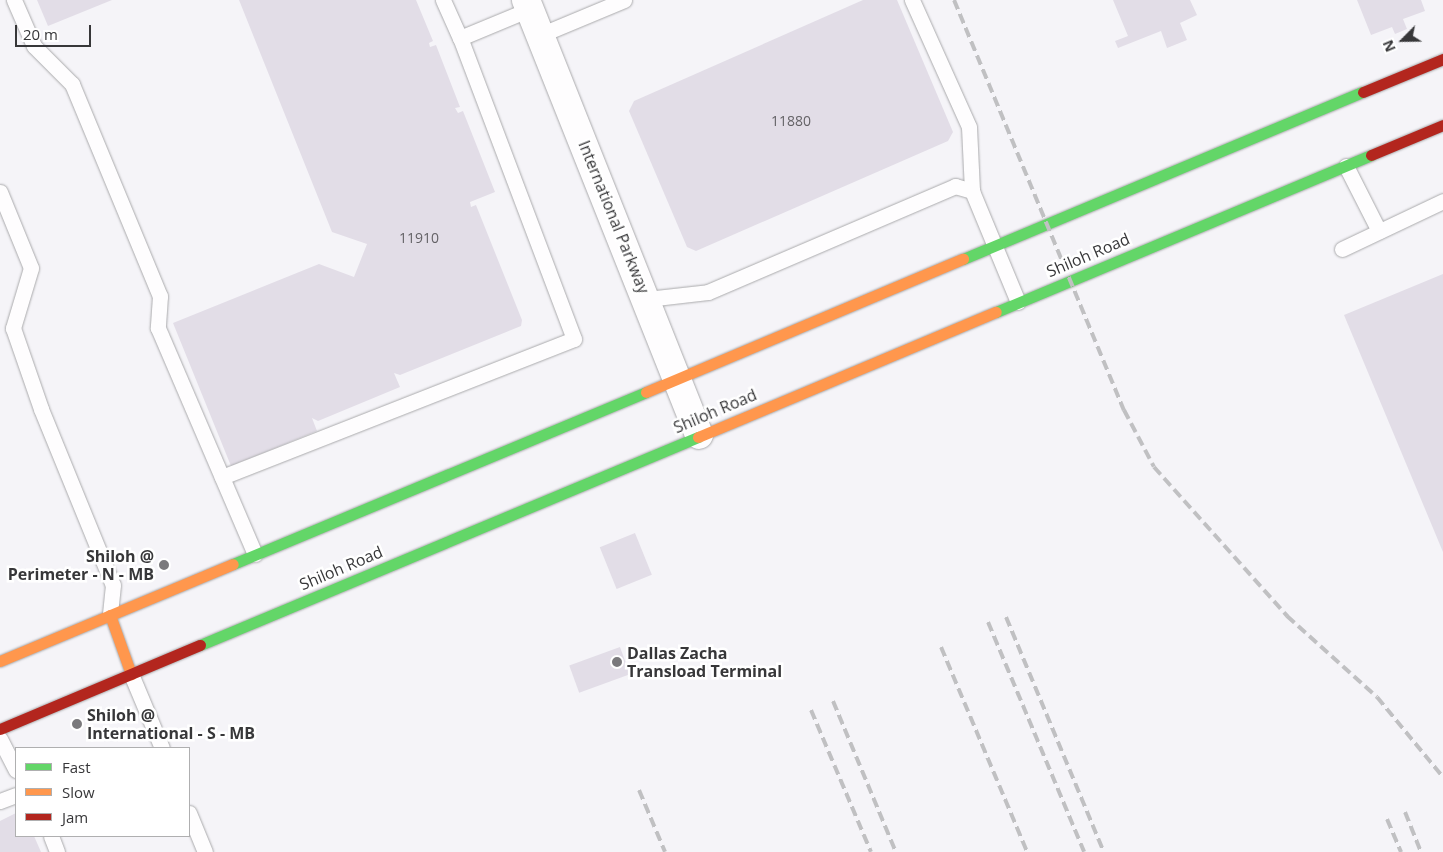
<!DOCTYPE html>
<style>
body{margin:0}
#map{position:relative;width:1443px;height:852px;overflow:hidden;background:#f5f4f8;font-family:"Open Sans",sans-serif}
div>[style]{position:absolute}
.building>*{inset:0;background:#e2dde7;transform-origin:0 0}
.roads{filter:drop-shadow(0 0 1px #aaaaac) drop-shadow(0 0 1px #aaaaac)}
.lane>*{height:15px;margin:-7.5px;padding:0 7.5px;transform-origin:7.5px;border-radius:7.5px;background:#fefdfe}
.street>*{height:28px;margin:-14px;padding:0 14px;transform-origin:14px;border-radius:14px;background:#fefdfe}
.fast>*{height:11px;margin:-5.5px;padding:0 5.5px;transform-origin:5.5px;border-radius:5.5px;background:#63d668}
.slow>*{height:11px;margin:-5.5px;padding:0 5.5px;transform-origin:5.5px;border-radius:5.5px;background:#ff974d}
.jam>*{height:11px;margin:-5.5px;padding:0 5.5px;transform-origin:5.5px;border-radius:5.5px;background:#b3261e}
.rail>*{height:4px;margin-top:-2px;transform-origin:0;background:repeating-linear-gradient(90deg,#c0c0c2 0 10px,transparent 0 15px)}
.dots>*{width:14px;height:14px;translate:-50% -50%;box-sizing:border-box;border:2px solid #fff;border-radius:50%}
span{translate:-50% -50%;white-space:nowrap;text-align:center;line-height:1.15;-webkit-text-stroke:5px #fff;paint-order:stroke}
.number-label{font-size:14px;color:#646266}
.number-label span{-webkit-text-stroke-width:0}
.street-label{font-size:16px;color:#373739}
.poi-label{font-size:16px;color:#373739;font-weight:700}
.right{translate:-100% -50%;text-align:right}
.left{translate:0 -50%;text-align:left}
.legend{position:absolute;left:15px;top:747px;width:175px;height:90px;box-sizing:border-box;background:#fff;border:1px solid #afafb0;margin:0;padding:6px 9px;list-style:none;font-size:15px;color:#373739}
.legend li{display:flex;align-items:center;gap:10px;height:25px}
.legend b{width:25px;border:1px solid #afafb0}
.north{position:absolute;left:1378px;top:15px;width:50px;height:50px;-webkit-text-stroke:4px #fff;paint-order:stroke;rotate:247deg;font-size:14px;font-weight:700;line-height:20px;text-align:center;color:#373739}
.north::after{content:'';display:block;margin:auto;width:18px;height:22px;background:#373739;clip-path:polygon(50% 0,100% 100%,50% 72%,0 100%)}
.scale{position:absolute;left:15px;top:25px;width:76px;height:22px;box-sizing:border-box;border:2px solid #373739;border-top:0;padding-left:6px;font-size:15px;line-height:18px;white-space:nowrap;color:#373739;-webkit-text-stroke:4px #fff;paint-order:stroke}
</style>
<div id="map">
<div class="building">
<i style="clip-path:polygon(37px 0,112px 0,48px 26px)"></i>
<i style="clip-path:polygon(239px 0,416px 0,433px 41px,429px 43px,430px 47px,436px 45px,460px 107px,455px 108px,458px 113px,463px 111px,495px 192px,470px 202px,471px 207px,476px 205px,522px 320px,521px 326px,400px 375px,394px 373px,400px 387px,318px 421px,312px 418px,317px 431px,231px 466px,173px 323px,319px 264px,354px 277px,367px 244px,332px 232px)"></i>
<i style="clip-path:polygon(863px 0,897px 0,953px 132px,948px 141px,696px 251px,687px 247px,629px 111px,634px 101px)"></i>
<i style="clip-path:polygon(1113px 0,1190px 0,1197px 15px,1180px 23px,1187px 40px,1167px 48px,1161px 31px,1118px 48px,1115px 41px,1128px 36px)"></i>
<i style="clip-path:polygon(1357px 0,1421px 0,1425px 11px,1403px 19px,1407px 29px,1395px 34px,1392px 27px,1371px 35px)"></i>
<i style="clip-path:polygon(1443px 274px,1443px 552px,1344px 315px)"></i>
<i style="left:635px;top:533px;width:45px;height:38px;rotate:68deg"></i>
<i style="left:620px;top:647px;width:29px;height:54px;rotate:70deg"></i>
<i style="clip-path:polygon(16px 813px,16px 836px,34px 836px,41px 852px,0 852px,0 821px)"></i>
</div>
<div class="roads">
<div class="lane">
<i style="left:14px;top:0;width:50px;rotate:66.5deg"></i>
<i style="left:34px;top:46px;width:54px;rotate:45deg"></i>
<i style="left:72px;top:84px;width:230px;rotate:67.5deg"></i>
<i style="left:160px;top:296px;width:32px;rotate:94deg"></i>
<i style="left:158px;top:328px;width:246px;rotate:66.8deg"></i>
<i style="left:443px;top:0;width:42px;rotate:65.9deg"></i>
<i style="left:912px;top:0;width:139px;rotate:65.8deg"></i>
<i style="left:969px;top:127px;width:64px;rotate:87.3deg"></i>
<i style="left:540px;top:35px;width:91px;rotate:-22.6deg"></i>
<i style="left:1346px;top:166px;width:73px;rotate:63.1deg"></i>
<i style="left:0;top:192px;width:82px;rotate:67.8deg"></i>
<i style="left:31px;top:268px;width:63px;rotate:106.7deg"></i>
<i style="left:13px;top:328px;width:86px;rotate:70.9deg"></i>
<i style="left:41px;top:409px;width:190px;rotate:67.8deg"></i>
<i style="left:113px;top:585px;width:30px;rotate:96deg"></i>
<i style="left:1342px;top:249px;width:112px;rotate:-25.4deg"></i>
<i style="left:647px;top:299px;width:61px;rotate:-6.5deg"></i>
<i style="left:708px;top:292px;width:269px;rotate:-23.2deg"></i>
<i style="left:955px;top:186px;width:18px;rotate:16deg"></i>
<i style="left:972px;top:191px;width:120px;rotate:67.5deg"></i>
<i style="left:222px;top:477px;width:378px;rotate:-21.4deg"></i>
<i style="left:574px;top:339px;width:322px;rotate:-110.7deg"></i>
<i style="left:460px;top:38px;width:76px;rotate:-22.5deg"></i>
<i style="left:131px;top:674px;width:80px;rotate:67.3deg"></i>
<i style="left:0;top:739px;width:35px;rotate:63deg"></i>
<i style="left:0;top:801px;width:17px;rotate:-21deg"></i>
<i style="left:189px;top:813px;width:42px;rotate:67.7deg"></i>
<i style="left:51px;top:836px;width:17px;rotate:69deg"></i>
</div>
<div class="street">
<i style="left:526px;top:0;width:468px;rotate:68.3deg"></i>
</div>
<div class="fast">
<i style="left:963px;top:259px;width:433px;rotate:-22.7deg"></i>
<i style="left:996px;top:312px;width:407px;rotate:-22.7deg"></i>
<i style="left:233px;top:564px;width:447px;rotate:-22.6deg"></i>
<i style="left:200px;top:645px;width:540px;rotate:-22.67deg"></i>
</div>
<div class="slow">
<i style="left:646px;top:392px;width:344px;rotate:-22.8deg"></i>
<i style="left:698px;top:437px;width:323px;rotate:-22.8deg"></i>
<i style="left:110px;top:615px;width:63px;rotate:70.4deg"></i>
<i style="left:0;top:661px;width:252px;rotate:-22.6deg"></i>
</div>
<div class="jam">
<i style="left:1363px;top:92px;width:87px;rotate:-22.4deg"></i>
<i style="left:1371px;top:155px;width:78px;rotate:-22.6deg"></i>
<i style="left:0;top:729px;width:217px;rotate:-22.8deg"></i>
</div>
</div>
<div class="rail">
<i style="left:954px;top:0;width:444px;rotate:67.5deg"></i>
<i style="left:1124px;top:410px;width:64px;rotate:62.2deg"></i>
<i style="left:1154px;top:467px;width:200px;rotate:48.2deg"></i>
<i style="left:1287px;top:616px;width:121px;rotate:42deg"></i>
<i style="left:1377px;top:697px;width:104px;rotate:50.5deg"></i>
<i style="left:1006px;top:617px;width:255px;rotate:67.4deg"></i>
<i style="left:988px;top:622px;width:249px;rotate:67.3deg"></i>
<i style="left:941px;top:647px;width:222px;rotate:67.2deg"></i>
<i style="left:833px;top:701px;width:164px;rotate:67.4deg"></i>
<i style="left:811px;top:710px;width:154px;rotate:67.1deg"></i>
<i style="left:639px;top:790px;width:67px;rotate:67.2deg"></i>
<i style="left:1405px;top:812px;width:43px;rotate:68.2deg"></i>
<i style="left:1387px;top:819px;width:36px;rotate:67deg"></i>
</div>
<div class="dots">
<i style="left:164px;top:565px;background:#7a797c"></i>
<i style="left:617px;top:662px;background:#7a797c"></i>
<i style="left:77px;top:724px;background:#7a797c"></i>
</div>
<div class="number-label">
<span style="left:791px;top:121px">11880</span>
<span style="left:419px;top:238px">11910</span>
</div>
<div class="street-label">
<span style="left:614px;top:217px;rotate:68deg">International Parkway</span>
<span style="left:1088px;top:255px;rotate:-23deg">Shiloh Road</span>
<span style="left:715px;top:411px;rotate:-23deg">Shiloh Road</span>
<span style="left:341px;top:568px;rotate:-23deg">Shiloh Road</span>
</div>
<div class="poi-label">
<span class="right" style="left:154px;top:565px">Shiloh @<br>Perimeter - N - MB</span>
<span class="left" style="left:627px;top:662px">Dallas Zacha<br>Transload Terminal</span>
<span class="left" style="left:87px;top:724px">Shiloh @<br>International - S - MB</span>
</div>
<ul class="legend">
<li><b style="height:6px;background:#63d668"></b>Fast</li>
<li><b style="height:6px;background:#ff974d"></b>Slow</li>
<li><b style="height:6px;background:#b3261e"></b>Jam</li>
</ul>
<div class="north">N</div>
<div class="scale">20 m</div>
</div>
